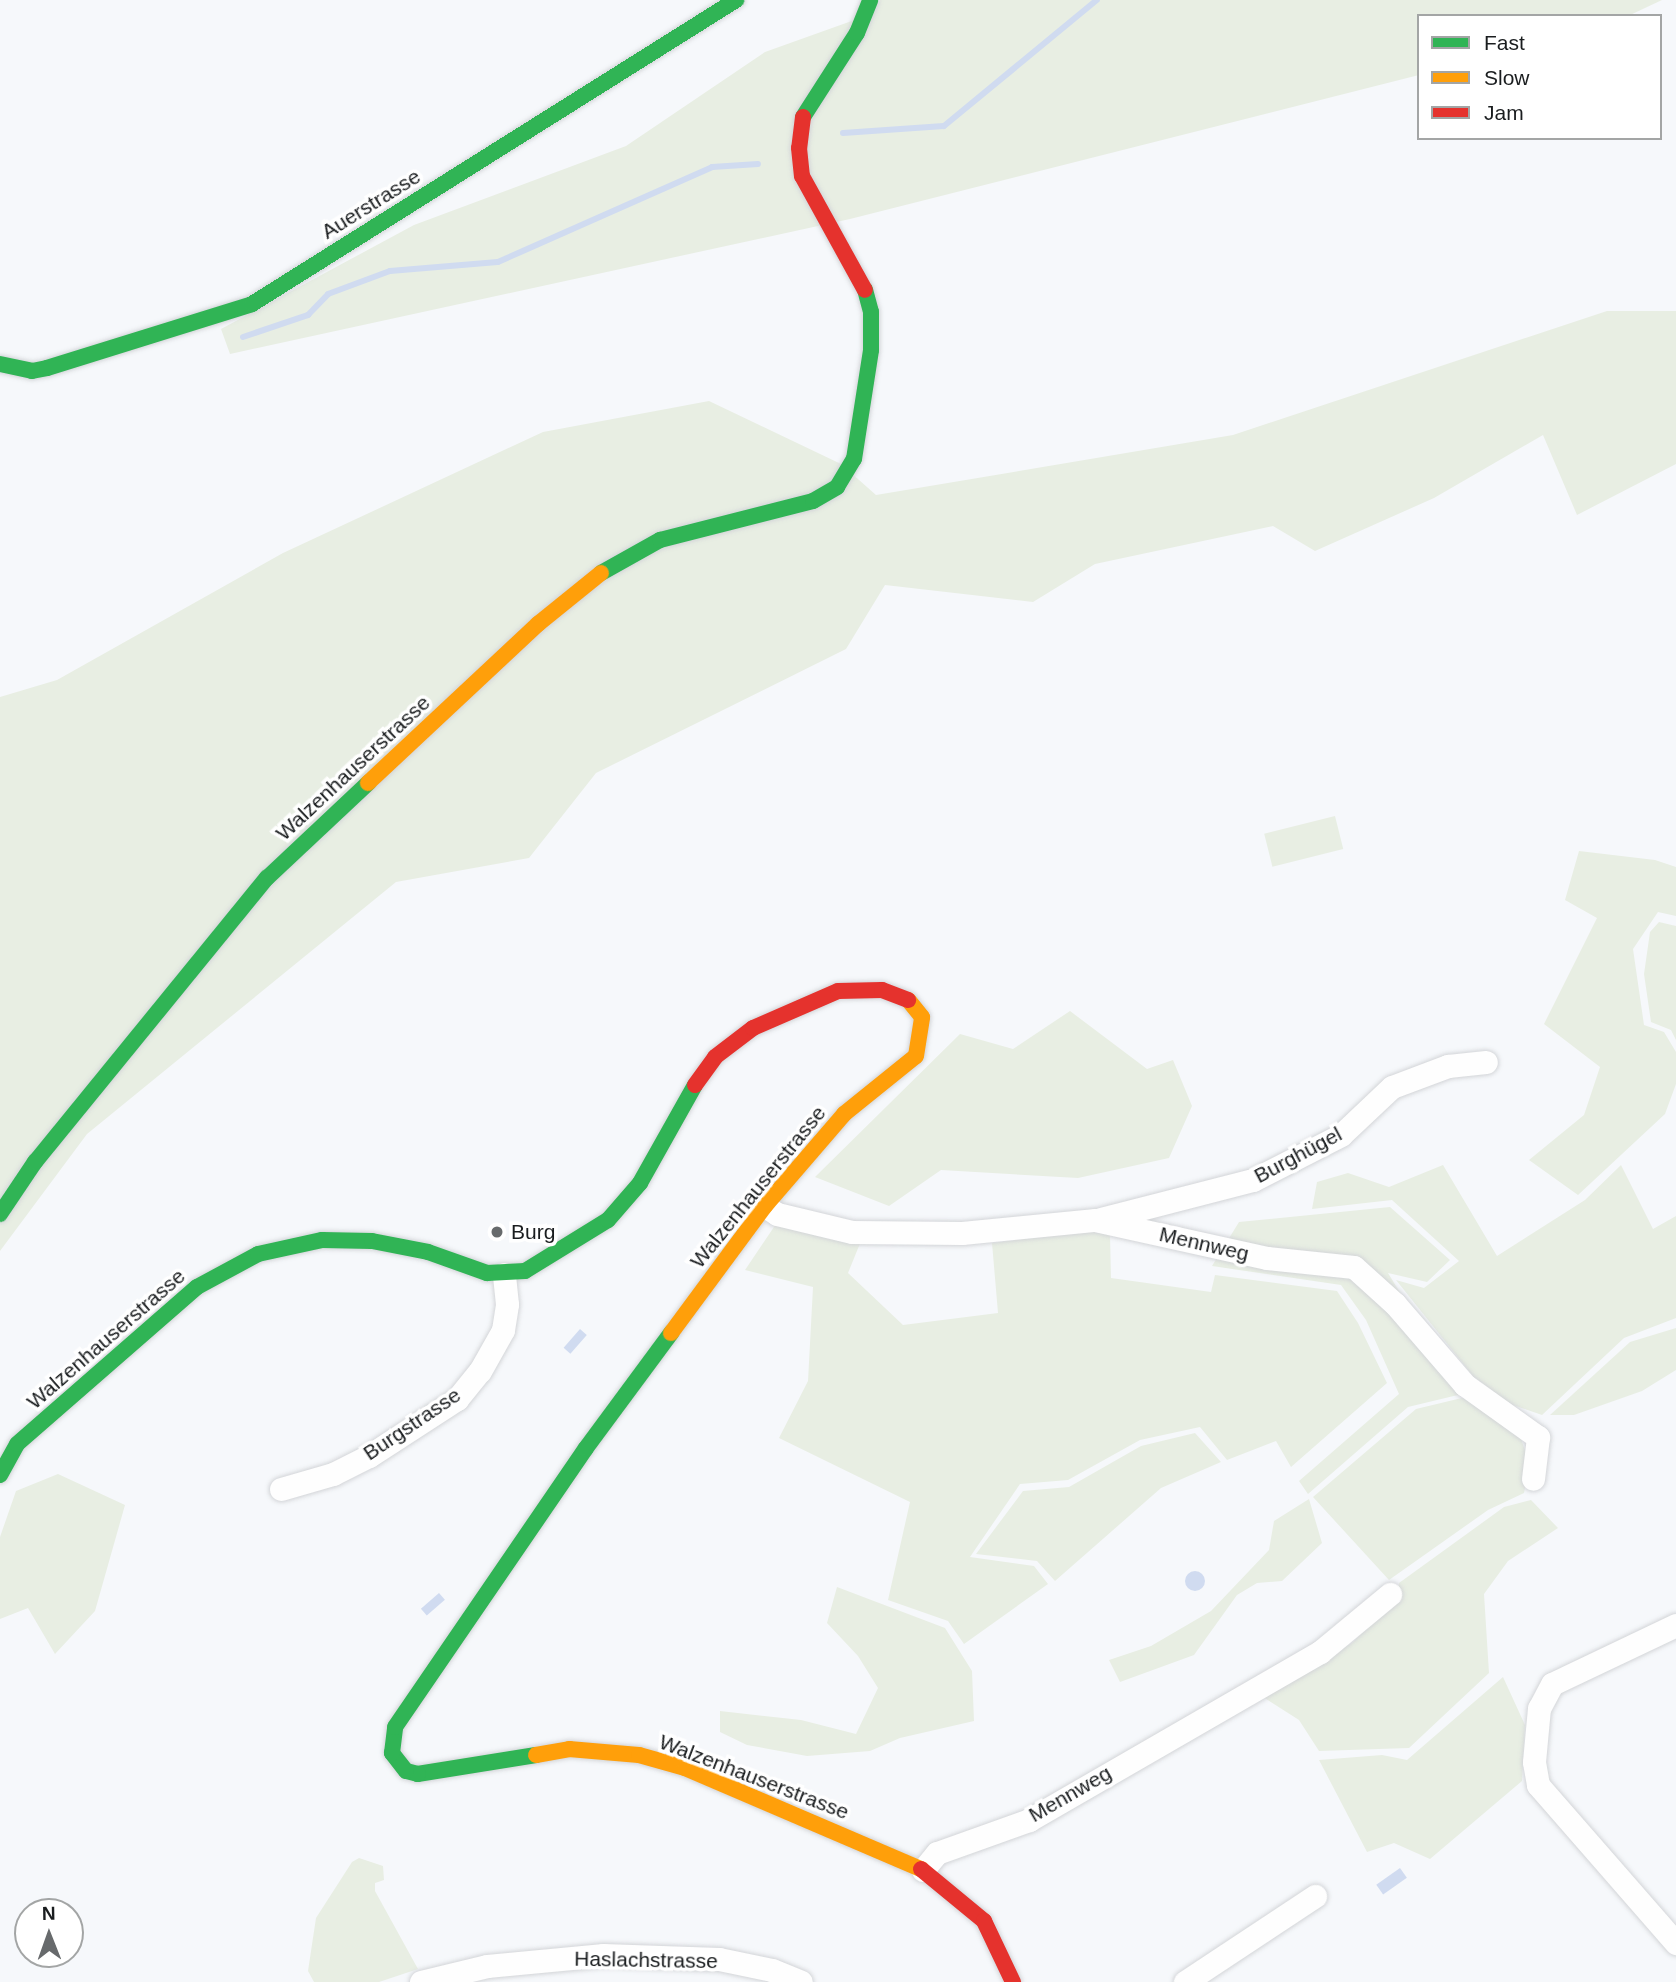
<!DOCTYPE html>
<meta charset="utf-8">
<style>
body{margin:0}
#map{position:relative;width:1676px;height:1982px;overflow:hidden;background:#f6f8fb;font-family:Arial,sans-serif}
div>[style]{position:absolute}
.green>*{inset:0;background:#e8eee3;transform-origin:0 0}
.water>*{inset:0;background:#d0dbf0;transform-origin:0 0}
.round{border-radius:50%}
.stream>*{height:6px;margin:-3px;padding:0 3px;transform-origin:3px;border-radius:3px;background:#d0dbf0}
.roads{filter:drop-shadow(0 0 2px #d3d5d8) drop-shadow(0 0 2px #d3d5d8)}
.street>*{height:23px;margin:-11.5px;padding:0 11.5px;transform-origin:11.5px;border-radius:11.5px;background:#fefefe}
.fast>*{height:16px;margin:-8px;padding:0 8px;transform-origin:8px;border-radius:8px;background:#30b455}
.slow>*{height:16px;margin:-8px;padding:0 8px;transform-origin:8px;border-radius:8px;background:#ff9f0a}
.jam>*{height:16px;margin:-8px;padding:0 8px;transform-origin:8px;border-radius:8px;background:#e5322d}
.dots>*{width:19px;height:19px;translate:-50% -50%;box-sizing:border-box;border:4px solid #fff;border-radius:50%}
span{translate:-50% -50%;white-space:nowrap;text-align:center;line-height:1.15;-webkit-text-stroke:7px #fff;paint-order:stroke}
.street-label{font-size:21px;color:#1a1d1f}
.poi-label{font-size:21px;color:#1a1d1f}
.left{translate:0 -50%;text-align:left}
.legend{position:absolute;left:1417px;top:14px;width:245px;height:126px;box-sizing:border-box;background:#fff;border:2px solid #a3a5a5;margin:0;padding:9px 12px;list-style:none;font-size:21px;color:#1a1d1f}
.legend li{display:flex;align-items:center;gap:14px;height:35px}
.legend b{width:35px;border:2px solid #a3a5a5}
.north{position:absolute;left:14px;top:1898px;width:70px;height:70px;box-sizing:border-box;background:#fff;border:2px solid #a3a5a5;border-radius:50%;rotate:359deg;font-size:19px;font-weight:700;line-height:28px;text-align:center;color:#1a1d1f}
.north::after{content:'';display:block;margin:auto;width:24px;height:32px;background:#676a6c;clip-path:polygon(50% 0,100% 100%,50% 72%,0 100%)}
</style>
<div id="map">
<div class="green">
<i style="clip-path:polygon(880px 0,1662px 0,1628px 16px,1419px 16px,1419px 75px,850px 219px,230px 354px,221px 329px,414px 225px,626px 146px,765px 52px,874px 13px)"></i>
<i style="clip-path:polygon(1607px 311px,1676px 311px,1676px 464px,1577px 515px,1543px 435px,1434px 498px,1315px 551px,1273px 526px,1095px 564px,1033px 602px,885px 585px,846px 649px,596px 773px,529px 858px,396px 882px,87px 1134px,0 1251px,0 697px,57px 680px,283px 553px,543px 432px,709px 401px,841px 464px,876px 495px,1233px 435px)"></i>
<i style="left:1335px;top:816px;width:34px;height:73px;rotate:76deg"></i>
<i style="clip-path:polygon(1579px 851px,1655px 860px,1676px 867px,1676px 916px,1658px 912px,1633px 949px,1644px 1025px,1664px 1032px,1676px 1052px,1676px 1084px,1665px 1114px,1578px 1195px,1529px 1160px,1584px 1115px,1600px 1067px,1544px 1024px,1597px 918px,1565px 900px)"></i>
<i style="clip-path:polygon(1659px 922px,1676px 926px,1676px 1040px,1671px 1030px,1651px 1022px,1644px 974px,1650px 932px)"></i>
<i style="clip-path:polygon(1070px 1011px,1147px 1069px,1173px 1060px,1192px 1106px,1169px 1158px,1078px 1178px,941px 1170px,889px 1206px,815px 1177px,960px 1034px,1013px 1049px)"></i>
<i style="clip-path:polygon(1443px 1165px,1497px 1256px,1585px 1200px,1621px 1165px,1653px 1229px,1676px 1216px,1676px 1318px,1624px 1338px,1542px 1415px,1510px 1404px,1473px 1376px,1396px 1280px,1424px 1288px,1459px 1261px,1392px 1200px,1312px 1209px,1317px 1182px,1348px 1173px,1389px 1187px)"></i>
<i style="clip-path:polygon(1390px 1207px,1450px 1260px,1427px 1282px,1388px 1273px,1462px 1394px,1408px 1407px,1308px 1494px,1299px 1481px,1399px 1394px,1366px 1320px,1341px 1285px,1212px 1266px,1239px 1222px)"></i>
<i style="clip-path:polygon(776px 1224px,861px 1241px,848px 1273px,903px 1325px,998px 1313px,992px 1243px,1086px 1231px,1110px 1234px,1111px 1278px,1211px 1292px,1215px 1275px,1337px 1291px,1358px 1323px,1387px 1383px,1291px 1467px,1276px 1441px,1227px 1460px,1200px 1427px,1140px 1440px,1068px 1480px,1020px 1484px,970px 1557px,1034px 1566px,1048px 1584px,964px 1644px,948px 1621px,888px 1600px,910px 1502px,779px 1438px,808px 1381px,813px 1287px,745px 1270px)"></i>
<i style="clip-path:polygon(1676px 1328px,1676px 1370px,1642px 1391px,1574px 1415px,1550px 1415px,1630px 1342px)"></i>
<i style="clip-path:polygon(1466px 1397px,1521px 1439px,1530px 1464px,1524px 1493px,1488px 1510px,1389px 1580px,1313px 1497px,1416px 1409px)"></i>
<i style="clip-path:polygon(1195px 1433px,1221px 1462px,1161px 1488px,1055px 1581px,1037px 1561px,976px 1554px,1023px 1491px,1069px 1487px,1141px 1446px)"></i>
<i style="clip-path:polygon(58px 1474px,125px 1505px,95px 1611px,55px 1654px,28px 1608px,0 1619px,0 1537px,16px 1491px)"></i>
<i style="clip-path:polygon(1309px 1499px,1322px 1543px,1282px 1581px,1257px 1583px,1237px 1595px,1194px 1655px,1120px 1682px,1109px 1660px,1151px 1646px,1211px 1611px,1269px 1550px,1274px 1521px)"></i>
<i style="clip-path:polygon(1531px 1500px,1558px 1528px,1508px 1561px,1484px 1594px,1489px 1673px,1409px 1748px,1319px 1751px,1299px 1720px,1263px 1697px,1352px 1643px,1397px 1598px,1399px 1583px,1504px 1507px)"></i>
<i style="clip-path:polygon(837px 1587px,945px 1628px,972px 1671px,974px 1721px,900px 1738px,870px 1751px,807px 1756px,747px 1745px,720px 1732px,720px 1711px,801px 1720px,856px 1734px,878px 1688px,858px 1656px,827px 1623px)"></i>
<i style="clip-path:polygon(1503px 1677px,1525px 1725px,1522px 1781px,1430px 1859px,1394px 1843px,1367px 1852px,1319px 1760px,1382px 1755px,1407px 1760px)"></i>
<i style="clip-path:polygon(359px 1858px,383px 1866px,384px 1880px,375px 1883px,375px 1891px,418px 1969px,379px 1982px,314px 1982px,308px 1971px,316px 1918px,352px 1862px)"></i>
</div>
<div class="water">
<i style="left:580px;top:1329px;width:9px;height:25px;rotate:41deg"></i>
<i class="round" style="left:1185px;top:1571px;width:20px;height:20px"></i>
<i style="left:439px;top:1593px;width:9px;height:24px;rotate:49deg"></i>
<i style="left:1400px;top:1868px;width:12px;height:29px;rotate:55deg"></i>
</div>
<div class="stream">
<i style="left:843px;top:133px;width:101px;rotate:-4deg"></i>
<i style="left:944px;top:126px;width:198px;rotate:-39.5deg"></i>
<i style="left:243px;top:337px;width:69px;rotate:-18.7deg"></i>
<i style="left:308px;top:315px;width:29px;rotate:-46deg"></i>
<i style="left:328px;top:294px;width:66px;rotate:-20.4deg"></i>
<i style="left:390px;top:271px;width:108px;rotate:-4.8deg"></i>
<i style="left:498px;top:262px;width:234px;rotate:-23.9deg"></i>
<i style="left:712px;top:167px;width:46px;rotate:-3.7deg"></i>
</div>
<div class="roads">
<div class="street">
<i style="left:765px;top:1206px;width:14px;rotate:34deg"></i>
<i style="left:777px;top:1214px;width:77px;rotate:13.5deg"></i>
<i style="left:852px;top:1232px;width:110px;rotate:0.5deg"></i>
<i style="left:962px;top:1233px;width:134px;rotate:-5.6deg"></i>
<i style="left:1095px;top:1220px;width:176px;rotate:12.5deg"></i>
<i style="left:1267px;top:1258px;width:87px;rotate:5.9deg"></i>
<i style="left:1354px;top:1267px;width:55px;rotate:42.1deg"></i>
<i style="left:1395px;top:1304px;width:107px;rotate:49.2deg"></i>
<i style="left:1465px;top:1385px;width:90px;rotate:35.5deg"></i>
<i style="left:1538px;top:1437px;width:42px;rotate:96.8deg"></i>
<i style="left:1101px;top:1219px;width:157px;rotate:-14.4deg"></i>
<i style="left:1253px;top:1180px;width:99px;rotate:-27.1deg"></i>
<i style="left:1341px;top:1135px;width:70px;rotate:-43.3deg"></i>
<i style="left:1392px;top:1087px;width:60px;rotate:-20.6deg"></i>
<i style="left:1448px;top:1066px;width:38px;rotate:-6deg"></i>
<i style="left:281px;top:1489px;width:54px;rotate:-16.1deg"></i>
<i style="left:333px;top:1474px;width:40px;rotate:-26.6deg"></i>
<i style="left:369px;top:1456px;width:105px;rotate:-32.9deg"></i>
<i style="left:457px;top:1399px;width:36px;rotate:-51deg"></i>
<i style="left:480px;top:1371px;width:47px;rotate:-60.7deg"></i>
<i style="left:503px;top:1330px;width:26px;rotate:-81deg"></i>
<i style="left:507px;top:1304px;width:30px;rotate:-96deg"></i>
<i style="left:1676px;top:1625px;width:137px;rotate:154.6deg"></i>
<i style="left:1552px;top:1684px;width:27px;rotate:118deg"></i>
<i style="left:1539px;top:1708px;width:54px;rotate:95.3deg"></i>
<i style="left:1534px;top:1762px;width:23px;rotate:80deg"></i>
<i style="left:1538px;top:1785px;width:210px;rotate:48.9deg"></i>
<i style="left:923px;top:1870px;width:22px;rotate:-51deg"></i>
<i style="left:937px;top:1853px;width:98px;rotate:-19.7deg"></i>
<i style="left:1029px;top:1820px;width:336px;rotate:-30deg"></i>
<i style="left:1320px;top:1652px;width:91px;rotate:-39.6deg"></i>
<i style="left:421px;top:1982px;width:68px;rotate:-13.6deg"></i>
<i style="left:487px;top:1966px;width:117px;rotate:-5.4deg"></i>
<i style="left:603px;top:1955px;width:116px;rotate:2deg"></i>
<i style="left:719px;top:1959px;width:54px;rotate:11.7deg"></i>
<i style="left:772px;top:1970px;width:31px;rotate:22deg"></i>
<i style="left:1185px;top:1982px;width:156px;rotate:-33.5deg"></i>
</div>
<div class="fast">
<i style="left:803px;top:117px;width:100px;rotate:-57.3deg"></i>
<i style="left:857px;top:33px;width:35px;rotate:-68deg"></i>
<i style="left:0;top:364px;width:33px;rotate:12deg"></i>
<i style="left:32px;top:371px;width:15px;rotate:-11deg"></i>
<i style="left:47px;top:368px;width:215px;rotate:-17.3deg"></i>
<i style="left:252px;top:304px;width:572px;rotate:-32.13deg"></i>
<i style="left:601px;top:573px;width:68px;rotate:-29.2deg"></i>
<i style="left:660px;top:540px;width:158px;rotate:-14.3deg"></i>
<i style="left:813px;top:501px;width:28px;rotate:-30deg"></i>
<i style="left:837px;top:487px;width:33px;rotate:-59deg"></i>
<i style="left:854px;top:459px;width:110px;rotate:-81.1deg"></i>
<i style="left:871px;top:350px;width:38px;rotate:-90deg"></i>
<i style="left:871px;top:312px;width:23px;rotate:-105deg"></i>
<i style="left:0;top:1214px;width:63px;rotate:-56.1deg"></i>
<i style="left:35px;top:1162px;width:367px;rotate:-50.8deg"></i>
<i style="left:267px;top:878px;width:139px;rotate:-43.2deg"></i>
<i style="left:0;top:1475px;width:35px;rotate:-61deg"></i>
<i style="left:17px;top:1444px;width:239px;rotate:-41.1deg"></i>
<i style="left:197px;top:1287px;width:69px;rotate:-28.4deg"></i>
<i style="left:258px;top:1254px;width:66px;rotate:-12.3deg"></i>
<i style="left:322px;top:1240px;width:50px;rotate:1.1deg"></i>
<i style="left:372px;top:1241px;width:57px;rotate:11.1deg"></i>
<i style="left:428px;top:1252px;width:63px;rotate:19.6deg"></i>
<i style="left:487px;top:1273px;width:38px;rotate:-3deg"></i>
<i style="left:525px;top:1271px;width:97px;rotate:-31.6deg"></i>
<i style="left:608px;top:1220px;width:49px;rotate:-49.1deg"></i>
<i style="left:640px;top:1183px;width:112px;rotate:-60.7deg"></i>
<i style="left:536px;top:1755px;width:120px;rotate:170.9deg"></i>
<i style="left:418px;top:1774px;width:12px;rotate:-166deg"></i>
<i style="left:406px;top:1771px;width:23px;rotate:-128deg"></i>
<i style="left:392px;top:1753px;width:26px;rotate:-83deg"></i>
<i style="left:395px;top:1727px;width:338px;rotate:-55.6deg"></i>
<i style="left:586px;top:1448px;width:143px;rotate:-53.5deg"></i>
</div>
<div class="slow">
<i style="left:368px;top:783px;width:233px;rotate:-43.1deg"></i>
<i style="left:538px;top:624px;width:81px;rotate:-39deg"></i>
<i style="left:671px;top:1333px;width:158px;rotate:-53.5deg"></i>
<i style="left:765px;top:1206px;width:121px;rotate:-49.3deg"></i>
<i style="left:844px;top:1114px;width:92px;rotate:-38.9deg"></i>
<i style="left:916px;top:1056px;width:39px;rotate:-81deg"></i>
<i style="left:922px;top:1017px;width:22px;rotate:-129deg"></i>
<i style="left:536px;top:1755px;width:34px;rotate:-10deg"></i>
<i style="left:569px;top:1749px;width:70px;rotate:4.9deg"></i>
<i style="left:639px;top:1755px;width:48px;rotate:15.8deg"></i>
<i style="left:685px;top:1768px;width:257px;rotate:23.2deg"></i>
</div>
<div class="jam">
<i style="left:803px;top:117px;width:31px;rotate:97deg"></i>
<i style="left:799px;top:148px;width:28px;rotate:84deg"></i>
<i style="left:802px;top:176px;width:130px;rotate:61.1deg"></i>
<i style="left:695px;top:1085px;width:34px;rotate:-54deg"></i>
<i style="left:715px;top:1057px;width:48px;rotate:-37.3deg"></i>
<i style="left:753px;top:1028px;width:93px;rotate:-23.5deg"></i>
<i style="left:838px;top:991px;width:44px;rotate:-1.3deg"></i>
<i style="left:882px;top:990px;width:28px;rotate:21deg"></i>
<i style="left:921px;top:1869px;width:82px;rotate:39.5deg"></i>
<i style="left:984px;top:1921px;width:68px;rotate:64.6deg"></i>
</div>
</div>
<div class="dots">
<i style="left:497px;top:1232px;background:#676a6c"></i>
</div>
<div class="street-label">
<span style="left:371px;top:204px;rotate:-32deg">Auerstrasse</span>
<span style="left:353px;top:768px;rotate:-43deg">Walzenhauserstrasse</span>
<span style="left:1298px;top:1155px;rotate:-28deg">Burghügel</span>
<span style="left:758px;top:1187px;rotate:-51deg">Walzenhauserstrasse</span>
<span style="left:1204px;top:1244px;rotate:13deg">Mennweg</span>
<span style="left:106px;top:1339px;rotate:-41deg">Walzenhauserstrasse</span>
<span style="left:412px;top:1424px;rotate:-34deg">Burgstrasse</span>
<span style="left:754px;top:1777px;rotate:21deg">Walzenhauserstrasse</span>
<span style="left:1070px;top:1794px;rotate:-30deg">Mennweg</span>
<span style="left:646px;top:1960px;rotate:1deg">Haslachstrasse</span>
</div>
<div class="poi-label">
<span class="left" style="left:511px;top:1232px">Burg</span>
</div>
<ul class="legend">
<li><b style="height:9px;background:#30b455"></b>Fast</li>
<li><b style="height:9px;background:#ff9f0a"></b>Slow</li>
<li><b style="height:9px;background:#e5322d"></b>Jam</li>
</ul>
<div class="north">N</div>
</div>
